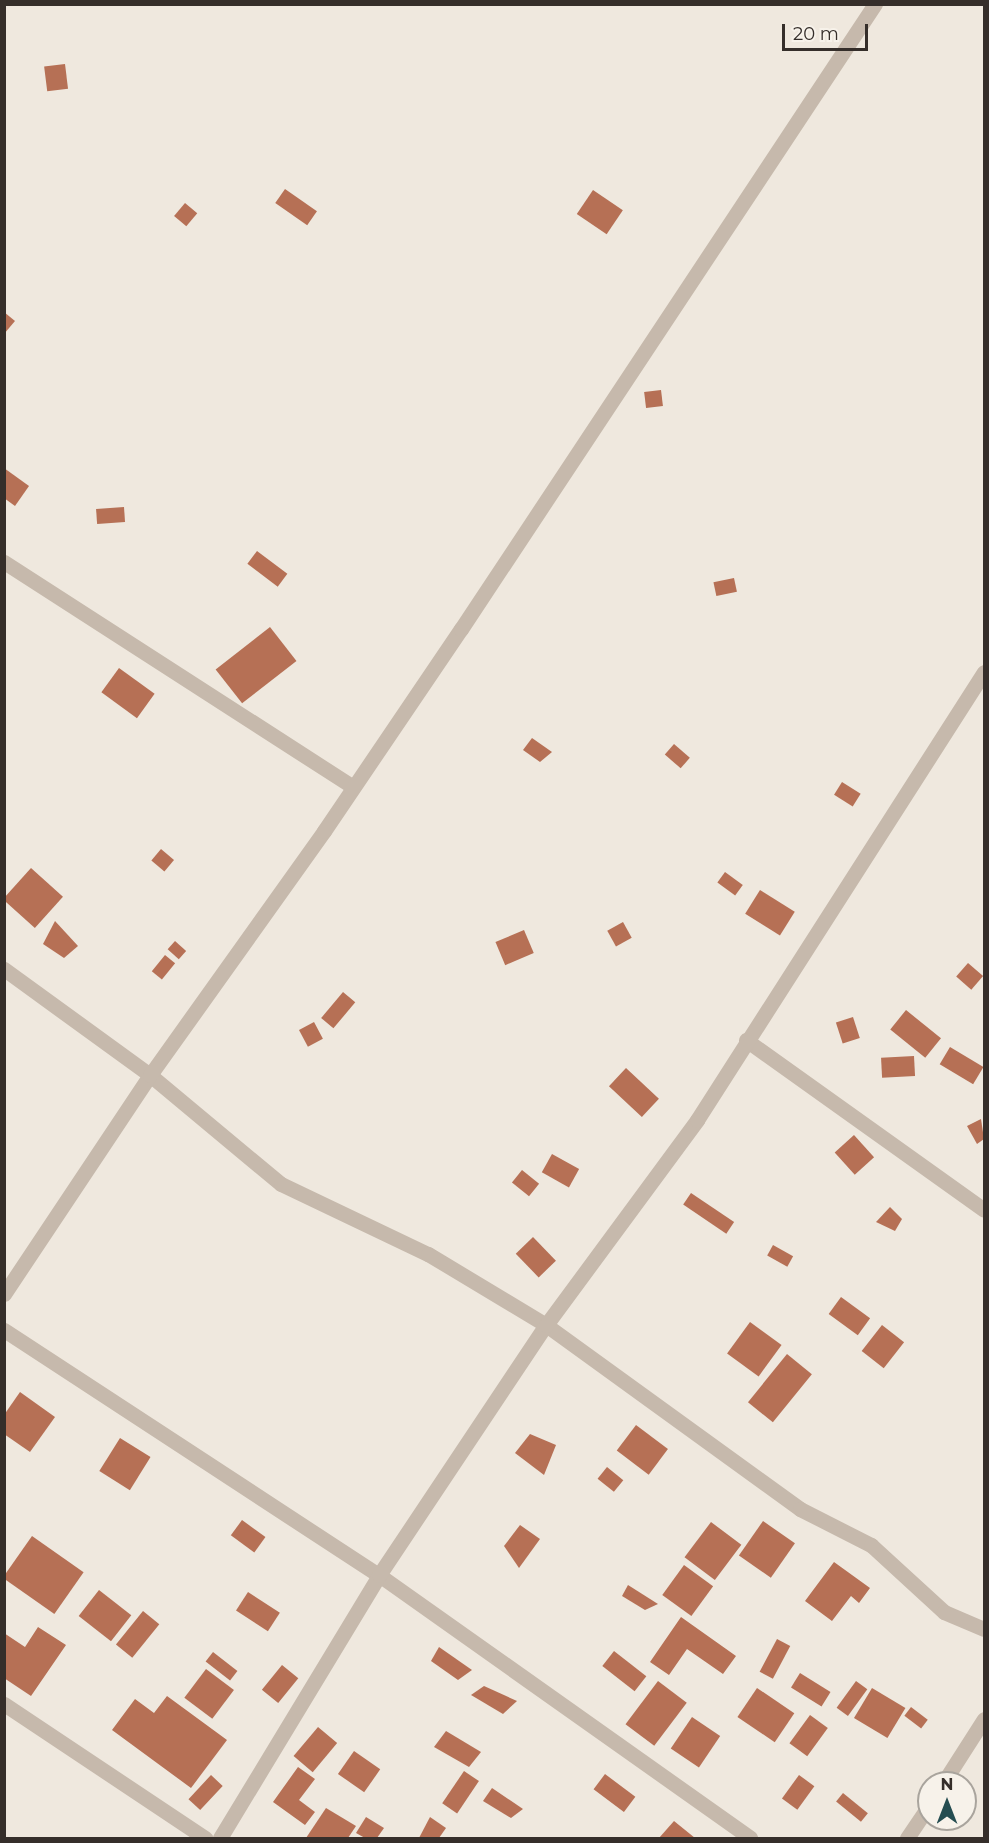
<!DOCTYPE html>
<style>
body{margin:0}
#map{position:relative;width:989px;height:1843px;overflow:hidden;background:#efe8de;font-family:Montserrat,sans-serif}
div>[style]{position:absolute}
.building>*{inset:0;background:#b67055;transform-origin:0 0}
.street>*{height:15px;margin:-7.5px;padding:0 7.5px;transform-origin:7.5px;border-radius:7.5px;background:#c6b9ac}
span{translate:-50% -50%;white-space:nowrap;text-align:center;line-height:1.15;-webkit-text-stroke:4.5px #f7f2ea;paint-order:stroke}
.frame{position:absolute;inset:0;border:6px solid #352e2a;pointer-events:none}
.north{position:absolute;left:917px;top:1771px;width:60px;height:60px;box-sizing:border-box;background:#f7f2ea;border:2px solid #a9a49d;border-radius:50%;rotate:0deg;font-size:16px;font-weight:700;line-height:24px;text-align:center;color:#352e2a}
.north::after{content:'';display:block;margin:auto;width:21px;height:27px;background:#254d51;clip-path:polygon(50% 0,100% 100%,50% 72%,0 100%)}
.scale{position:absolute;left:782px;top:24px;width:86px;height:27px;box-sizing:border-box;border:3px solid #352e2a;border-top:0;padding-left:8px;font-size:18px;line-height:21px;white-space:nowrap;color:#352e2a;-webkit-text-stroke:4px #f7f2ea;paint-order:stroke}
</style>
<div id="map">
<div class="building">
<i style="left:65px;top:64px;width:25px;height:21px;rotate:83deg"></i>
<i style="left:285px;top:189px;width:39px;height:17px;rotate:35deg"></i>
<i style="left:593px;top:190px;width:36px;height:29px;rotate:34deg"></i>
<i style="left:185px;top:203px;width:16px;height:17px;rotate:40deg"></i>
<i style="clip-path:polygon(4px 312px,15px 321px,4px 334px)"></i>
<i style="left:661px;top:390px;width:16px;height:17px;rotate:83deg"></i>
<i style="clip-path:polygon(4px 468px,29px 486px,15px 506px,4px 498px)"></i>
<i style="left:124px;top:507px;width:15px;height:28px;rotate:86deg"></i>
<i style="left:257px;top:551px;width:38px;height:16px;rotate:37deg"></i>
<i style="left:734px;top:578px;width:14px;height:21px;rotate:78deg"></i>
<i style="left:270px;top:627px;width:43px;height:69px;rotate:52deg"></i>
<i style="left:119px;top:668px;width:44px;height:30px;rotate:36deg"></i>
<i style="clip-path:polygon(532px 738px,552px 752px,540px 762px,523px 750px)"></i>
<i style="left:674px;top:744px;width:21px;height:14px;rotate:41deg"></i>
<i style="left:842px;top:782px;width:22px;height:15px;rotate:32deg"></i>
<i style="left:161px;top:849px;width:17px;height:15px;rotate:40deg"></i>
<i style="left:31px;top:868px;width:43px;height:42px;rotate:42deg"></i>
<i style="left:725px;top:872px;width:22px;height:13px;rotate:36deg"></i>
<i style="left:760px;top:890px;width:41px;height:28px;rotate:32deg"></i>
<i style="clip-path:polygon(55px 921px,78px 946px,64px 958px,43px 944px)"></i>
<i style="left:623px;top:922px;width:18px;height:18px;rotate:61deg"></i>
<i style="left:524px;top:930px;width:25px;height:31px;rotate:67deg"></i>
<i style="left:175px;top:941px;width:15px;height:11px;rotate:42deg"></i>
<i style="left:165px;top:955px;width:13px;height:21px;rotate:39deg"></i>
<i style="left:968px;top:963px;width:20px;height:18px;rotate:41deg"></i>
<i style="left:343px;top:992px;width:16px;height:34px;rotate:40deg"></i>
<i style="left:906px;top:1010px;width:45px;height:25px;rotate:39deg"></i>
<i style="left:853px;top:1017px;width:22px;height:18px;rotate:72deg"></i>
<i style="left:314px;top:1022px;width:19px;height:17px;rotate:62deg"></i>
<i style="left:950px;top:1047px;width:39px;height:20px;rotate:31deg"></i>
<i style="left:914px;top:1056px;width:20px;height:33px;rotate:87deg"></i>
<i style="left:626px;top:1068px;width:45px;height:25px;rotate:43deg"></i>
<i style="clip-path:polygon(981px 1119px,984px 1139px,977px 1144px,967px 1126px)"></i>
<i style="left:854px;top:1135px;width:30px;height:26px;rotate:48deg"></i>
<i style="left:552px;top:1154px;width:31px;height:21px;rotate:29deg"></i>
<i style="left:522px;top:1170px;width:22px;height:16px;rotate:39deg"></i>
<i style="left:691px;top:1193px;width:52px;height:14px;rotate:34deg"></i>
<i style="clip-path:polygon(890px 1207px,902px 1219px,895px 1231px,876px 1222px)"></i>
<i style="left:533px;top:1237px;width:33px;height:24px;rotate:46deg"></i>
<i style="left:773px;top:1245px;width:23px;height:12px;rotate:29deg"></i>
<i style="left:841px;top:1297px;width:36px;height:21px;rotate:36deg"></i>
<i style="left:750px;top:1322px;width:39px;height:39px;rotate:36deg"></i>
<i style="left:882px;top:1325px;width:28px;height:33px;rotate:38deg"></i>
<i style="left:787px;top:1354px;width:32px;height:62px;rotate:39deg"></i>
<i style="clip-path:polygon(20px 1392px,55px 1417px,30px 1452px,4px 1434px,4px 1415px)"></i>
<i style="left:636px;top:1425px;width:40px;height:32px;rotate:37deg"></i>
<i style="clip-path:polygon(530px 1434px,556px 1445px,544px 1475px,515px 1453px)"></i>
<i style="left:120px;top:1438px;width:36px;height:39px;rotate:32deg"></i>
<i style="left:607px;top:1467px;width:21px;height:15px;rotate:39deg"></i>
<i style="left:242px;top:1520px;width:29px;height:19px;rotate:36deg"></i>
<i style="left:763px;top:1521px;width:39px;height:42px;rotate:35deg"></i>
<i style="left:711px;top:1522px;width:38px;height:44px;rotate:37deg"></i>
<i style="clip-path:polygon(520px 1525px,540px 1539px,519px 1568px,504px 1546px)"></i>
<i style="left:32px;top:1536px;width:63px;height:51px;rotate:35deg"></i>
<i style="clip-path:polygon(834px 1562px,870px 1588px,859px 1603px,851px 1596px,832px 1621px,805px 1601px)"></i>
<i style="left:684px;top:1565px;width:36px;height:37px;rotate:36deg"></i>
<i style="clip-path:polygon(628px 1585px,658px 1604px,645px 1610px,622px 1596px)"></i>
<i style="left:99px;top:1590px;width:41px;height:33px;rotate:38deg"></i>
<i style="left:248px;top:1592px;width:38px;height:22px;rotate:33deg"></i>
<i style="left:143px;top:1611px;width:21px;height:43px;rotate:39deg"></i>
<i style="clip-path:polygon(681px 1617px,736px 1656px,723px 1674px,687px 1649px,669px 1675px,650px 1662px)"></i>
<i style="clip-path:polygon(38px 1627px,66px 1645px,31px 1696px,4px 1678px,4px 1633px,25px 1647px)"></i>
<i style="left:777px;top:1639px;width:15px;height:37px;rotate:28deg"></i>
<i style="clip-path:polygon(439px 1647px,472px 1670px,458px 1680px,431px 1661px)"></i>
<i style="left:614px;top:1651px;width:41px;height:19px;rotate:38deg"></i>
<i style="left:213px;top:1652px;width:31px;height:12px;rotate:38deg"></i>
<i style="left:282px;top:1665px;width:21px;height:32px;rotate:39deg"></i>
<i style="left:206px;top:1669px;width:35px;height:36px;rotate:37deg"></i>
<i style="left:800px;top:1673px;width:36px;height:17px;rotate:32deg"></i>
<i style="left:658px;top:1681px;width:36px;height:54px;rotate:37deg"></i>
<i style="left:856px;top:1681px;width:14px;height:33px;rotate:36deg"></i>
<i style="clip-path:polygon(484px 1686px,517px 1701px,503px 1714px,471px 1695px)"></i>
<i style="left:757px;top:1688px;width:45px;height:35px;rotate:34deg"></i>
<i style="left:872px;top:1688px;width:39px;height:35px;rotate:31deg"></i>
<i style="clip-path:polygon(167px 1696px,227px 1740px,191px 1788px,112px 1730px,135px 1699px,154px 1713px)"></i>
<i style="left:911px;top:1707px;width:21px;height:11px;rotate:37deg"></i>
<i style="left:810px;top:1715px;width:22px;height:35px;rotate:36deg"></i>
<i style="left:692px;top:1717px;width:34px;height:38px;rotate:34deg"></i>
<i style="left:318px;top:1727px;width:25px;height:38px;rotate:40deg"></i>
<i style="clip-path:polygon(446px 1731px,481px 1752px,469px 1767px,434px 1747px)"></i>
<i style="left:354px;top:1751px;width:32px;height:28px;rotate:35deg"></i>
<i style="clip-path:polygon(298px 1767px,315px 1779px,299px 1800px,315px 1812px,305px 1825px,273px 1802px)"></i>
<i style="left:464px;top:1771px;width:18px;height:39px;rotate:34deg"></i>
<i style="left:605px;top:1774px;width:38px;height:19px;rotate:37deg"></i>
<i style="left:211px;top:1775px;width:16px;height:33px;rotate:43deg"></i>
<i style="left:799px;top:1775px;width:19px;height:29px;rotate:36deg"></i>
<i style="clip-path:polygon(492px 1788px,523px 1809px,511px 1818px,483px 1801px)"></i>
<i style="left:843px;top:1793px;width:32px;height:11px;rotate:39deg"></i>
<i style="clip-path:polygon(326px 1808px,356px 1826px,348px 1838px,306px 1838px)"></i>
<i style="clip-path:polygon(366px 1817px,384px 1828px,377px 1838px,365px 1838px,356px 1833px)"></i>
<i style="clip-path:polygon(430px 1817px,446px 1828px,439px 1838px,419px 1838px)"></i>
<i style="clip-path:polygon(674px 1821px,695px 1838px,659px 1838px)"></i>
</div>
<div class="street">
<i style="left:4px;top:562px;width:415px;rotate:32.8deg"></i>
<i style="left:4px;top:969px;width:180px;rotate:36deg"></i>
<i style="left:150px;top:1075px;width:170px;rotate:39.8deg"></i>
<i style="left:281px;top:1184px;width:163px;rotate:25.5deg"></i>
<i style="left:428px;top:1254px;width:138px;rotate:31deg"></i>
<i style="left:546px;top:1325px;width:314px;rotate:35.9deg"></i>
<i style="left:800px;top:1509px;width:80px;rotate:26.9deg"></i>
<i style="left:871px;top:1545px;width:99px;rotate:42.5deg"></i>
<i style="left:944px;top:1612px;width:43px;rotate:23deg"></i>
<i style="left:746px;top:1040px;width:292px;rotate:35.5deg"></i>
<i style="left:4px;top:1294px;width:263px;rotate:-56.3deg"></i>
<i style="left:150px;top:1075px;width:300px;rotate:-54.5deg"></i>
<i style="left:324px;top:831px;width:244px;rotate:-55.9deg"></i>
<i style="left:461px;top:629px;width:750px;rotate:-56.48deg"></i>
<i style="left:4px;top:1330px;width:448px;rotate:33.2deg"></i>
<i style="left:379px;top:1575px;width:455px;rotate:35.3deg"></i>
<i style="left:4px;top:1704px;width:242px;rotate:33.7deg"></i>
<i style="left:943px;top:1783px;width:76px;rotate:-57.4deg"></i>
<i style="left:220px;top:1838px;width:307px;rotate:-58.8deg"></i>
<i style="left:379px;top:1575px;width:301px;rotate:-56.3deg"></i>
<i style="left:546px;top:1325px;width:255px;rotate:-53.6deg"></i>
<i style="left:697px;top:1120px;width:532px;rotate:-57.36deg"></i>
<i style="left:907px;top:1838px;width:40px;rotate:-56deg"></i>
</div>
<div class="frame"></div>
<div class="north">N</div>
<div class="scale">20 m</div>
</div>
